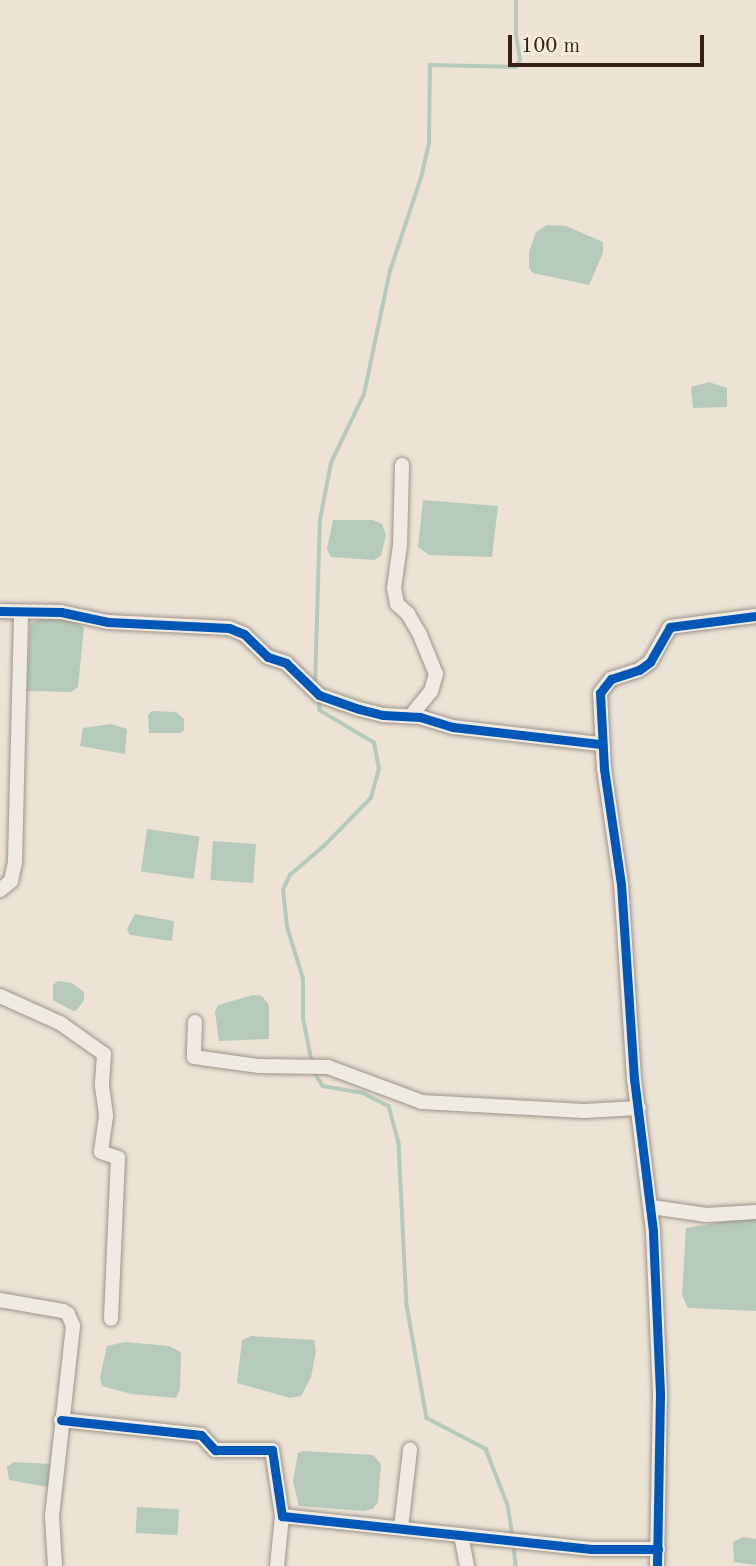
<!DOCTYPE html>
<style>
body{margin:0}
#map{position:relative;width:756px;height:1566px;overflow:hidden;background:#ece3d5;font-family:"Old Standard TT",serif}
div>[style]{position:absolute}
.water>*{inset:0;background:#b5cabb;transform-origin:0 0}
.stream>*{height:3.5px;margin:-1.75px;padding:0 1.75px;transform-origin:1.75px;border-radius:1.75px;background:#b5cabb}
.roads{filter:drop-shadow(0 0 2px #9d948b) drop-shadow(0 0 2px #9d948b)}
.minor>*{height:14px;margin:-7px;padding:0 7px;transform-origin:7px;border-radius:7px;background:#efebe3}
.cycleway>*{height:9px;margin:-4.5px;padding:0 4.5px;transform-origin:4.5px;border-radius:4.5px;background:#0057b8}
span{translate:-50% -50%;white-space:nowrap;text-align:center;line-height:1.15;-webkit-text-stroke:6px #f8eede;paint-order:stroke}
.scale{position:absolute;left:508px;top:35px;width:196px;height:32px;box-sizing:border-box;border:4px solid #382016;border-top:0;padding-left:9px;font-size:21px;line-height:24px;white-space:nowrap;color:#382016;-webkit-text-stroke:5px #f8eede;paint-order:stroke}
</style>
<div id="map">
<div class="water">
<i style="clip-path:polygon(547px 225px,566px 226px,603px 242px,603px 253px,589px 285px,533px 273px,529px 268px,529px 252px,536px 232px)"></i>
<i style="clip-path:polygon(709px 382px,727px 388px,727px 407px,693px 408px,691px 387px)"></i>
<i style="clip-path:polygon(423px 500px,498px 506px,492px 557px,429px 555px,418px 547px)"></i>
<i style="clip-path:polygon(333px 520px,373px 520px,382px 524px,386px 535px,381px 556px,374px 560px,331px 557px,327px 549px)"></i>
<i style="clip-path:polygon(42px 618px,72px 621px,84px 627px,78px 687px,71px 692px,27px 691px,30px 624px)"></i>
<i style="clip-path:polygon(152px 711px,176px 712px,184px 719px,184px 730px,181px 733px,149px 733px,148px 715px)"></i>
<i style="clip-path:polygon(111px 724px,127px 729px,125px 754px,80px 746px,83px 728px)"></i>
<i style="left:147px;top:829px;width:53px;height:43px;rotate:8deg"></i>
<i style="left:213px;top:841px;width:43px;height:39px;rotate:4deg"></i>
<i style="clip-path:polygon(135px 914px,174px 921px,172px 941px,130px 935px,127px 929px)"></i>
<i style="clip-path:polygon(58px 981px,72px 983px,84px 992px,84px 1000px,77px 1010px,73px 1011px,53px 1000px,53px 985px)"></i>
<i style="clip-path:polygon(253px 995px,262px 996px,269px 1005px,269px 1039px,219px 1041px,215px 1012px,218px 1005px)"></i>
<i style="clip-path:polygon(752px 1217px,756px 1220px,756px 1311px,688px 1308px,682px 1295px,686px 1228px)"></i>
<i style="clip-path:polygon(251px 1336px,314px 1340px,316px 1351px,311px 1377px,301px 1396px,290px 1398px,237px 1383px,242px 1340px)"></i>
<i style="clip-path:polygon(125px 1342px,169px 1346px,181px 1352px,180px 1389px,176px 1398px,131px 1394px,102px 1386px,100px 1377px,107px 1346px)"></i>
<i style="clip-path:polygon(303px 1451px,373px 1455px,381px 1464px,378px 1502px,373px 1509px,364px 1511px,299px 1506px,293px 1481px,298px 1453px)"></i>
<i style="clip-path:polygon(14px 1462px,50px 1464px,54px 1469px,48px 1487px,9px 1480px,7px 1467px)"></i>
<i style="left:137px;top:1507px;width:42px;height:26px;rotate:3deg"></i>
<i style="clip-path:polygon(743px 1537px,756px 1539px,756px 1565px,734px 1562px,733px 1542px)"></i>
</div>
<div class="stream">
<i style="left:315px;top:686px;width:166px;rotate:-88.3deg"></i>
<i style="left:320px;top:520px;width:58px;rotate:-79.1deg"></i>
<i style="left:331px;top:463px;width:76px;rotate:-64.4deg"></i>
<i style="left:364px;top:394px;width:126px;rotate:-78.1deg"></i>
<i style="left:390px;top:271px;width:98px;rotate:-71.6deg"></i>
<i style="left:421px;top:178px;width:37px;rotate:-77deg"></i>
<i style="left:429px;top:142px;width:77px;rotate:-89.3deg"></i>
<i style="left:430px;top:65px;width:86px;rotate:1.3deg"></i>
<i style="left:516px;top:67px;width:8px;rotate:-60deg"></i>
<i style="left:520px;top:60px;width:24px;rotate:-99deg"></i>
<i style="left:516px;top:36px;width:36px;rotate:-90deg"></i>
<i style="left:312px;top:1064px;width:47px;rotate:-101.1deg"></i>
<i style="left:303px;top:1018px;width:39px;rotate:-90deg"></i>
<i style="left:303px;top:979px;width:54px;rotate:-107.1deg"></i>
<i style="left:287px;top:927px;width:37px;rotate:-96deg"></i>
<i style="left:283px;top:890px;width:17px;rotate:-65deg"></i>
<i style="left:290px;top:875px;width:45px;rotate:-40.5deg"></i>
<i style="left:324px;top:846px;width:67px;rotate:-45.6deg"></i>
<i style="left:371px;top:798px;width:30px;rotate:-75deg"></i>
<i style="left:379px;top:769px;width:26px;rotate:-101deg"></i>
<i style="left:374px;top:743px;width:63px;rotate:-149.3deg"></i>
<i style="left:320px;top:711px;width:11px;rotate:-100deg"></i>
<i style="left:314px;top:1071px;width:17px;rotate:59deg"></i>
<i style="left:323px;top:1086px;width:41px;rotate:9.9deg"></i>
<i style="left:363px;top:1093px;width:29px;rotate:27deg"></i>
<i style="left:389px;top:1106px;width:38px;rotate:75deg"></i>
<i style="left:399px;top:1143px;width:162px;rotate:87.2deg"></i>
<i style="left:407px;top:1305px;width:115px;rotate:80deg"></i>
<i style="left:427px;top:1418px;width:67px;rotate:27.7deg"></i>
<i style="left:486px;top:1449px;width:60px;rotate:68.6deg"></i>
<i style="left:508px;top:1505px;width:33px;rotate:81deg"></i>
<i style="left:514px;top:1546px;width:20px;rotate:84deg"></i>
</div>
<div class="roads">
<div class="minor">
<i style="left:402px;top:465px;width:80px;rotate:91.4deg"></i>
<i style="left:400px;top:545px;width:43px;rotate:97.9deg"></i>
<i style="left:394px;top:588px;width:16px;rotate:79deg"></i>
<i style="left:397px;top:604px;width:15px;rotate:42deg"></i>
<i style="left:408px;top:614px;width:24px;rotate:60deg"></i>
<i style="left:420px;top:635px;width:42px;rotate:67.7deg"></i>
<i style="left:436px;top:674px;width:18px;rotate:106deg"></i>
<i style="left:431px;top:691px;width:32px;rotate:129deg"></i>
<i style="left:0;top:611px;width:61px;rotate:0.9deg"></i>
<i style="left:61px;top:612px;width:48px;rotate:12deg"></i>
<i style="left:108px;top:622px;width:121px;rotate:2.8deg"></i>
<i style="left:229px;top:628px;width:16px;rotate:22deg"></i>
<i style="left:244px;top:634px;width:33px;rotate:44deg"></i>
<i style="left:268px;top:657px;width:19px;rotate:18deg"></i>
<i style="left:286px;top:663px;width:46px;rotate:44.1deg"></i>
<i style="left:319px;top:695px;width:42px;rotate:19.3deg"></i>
<i style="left:359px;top:709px;width:25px;rotate:14deg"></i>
<i style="left:383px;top:715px;width:37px;rotate:3deg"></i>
<i style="left:420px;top:717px;width:34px;rotate:17deg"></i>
<i style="left:453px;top:727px;width:149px;rotate:6.6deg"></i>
<i style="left:0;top:890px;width:14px;rotate:-39deg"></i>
<i style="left:11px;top:881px;width:19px;rotate:-78deg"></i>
<i style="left:15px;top:862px;width:249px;rotate:-88.6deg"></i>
<i style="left:0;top:996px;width:66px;rotate:24.2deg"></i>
<i style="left:60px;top:1023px;width:54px;rotate:35.2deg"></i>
<i style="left:104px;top:1054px;width:32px;rotate:94deg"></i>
<i style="left:102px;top:1086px;width:30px;rotate:82deg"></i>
<i style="left:106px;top:1116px;width:36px;rotate:98deg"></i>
<i style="left:101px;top:1152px;width:18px;rotate:19deg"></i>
<i style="left:118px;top:1158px;width:161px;rotate:92.5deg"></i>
<i style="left:195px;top:1022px;width:35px;rotate:92deg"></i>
<i style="left:194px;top:1057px;width:66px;rotate:7.9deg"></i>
<i style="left:259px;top:1066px;width:69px;rotate:0.8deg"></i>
<i style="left:328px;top:1067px;width:100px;rotate:20.4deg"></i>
<i style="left:422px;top:1102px;width:162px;rotate:3.2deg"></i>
<i style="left:584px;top:1111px;width:55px;rotate:-3.1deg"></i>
<i style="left:652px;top:1207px;width:55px;rotate:8.4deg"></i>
<i style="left:706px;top:1215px;width:50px;rotate:-3.4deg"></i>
<i style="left:0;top:1300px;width:64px;rotate:9.9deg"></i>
<i style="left:63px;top:1311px;width:6px;rotate:31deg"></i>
<i style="left:68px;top:1314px;width:13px;rotate:67deg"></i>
<i style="left:73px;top:1326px;width:191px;rotate:96.3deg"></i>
<i style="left:52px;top:1516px;width:50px;rotate:86.6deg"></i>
<i style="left:61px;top:1420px;width:141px;rotate:6.1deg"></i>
<i style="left:201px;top:1435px;width:21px;rotate:47deg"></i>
<i style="left:215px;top:1450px;width:57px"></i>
<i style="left:272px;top:1450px;width:67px;rotate:81.4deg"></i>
<i style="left:282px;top:1516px;width:311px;rotate:6.1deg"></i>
<i style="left:591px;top:1549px;width:67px"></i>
<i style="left:401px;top:1528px;width:79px;rotate:-83.4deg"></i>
<i style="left:461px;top:1535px;width:32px;rotate:79deg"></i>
<i style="left:277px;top:1566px;width:50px;rotate:-84.3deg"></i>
<i style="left:657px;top:1566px;width:173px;rotate:-89deg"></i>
<i style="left:660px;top:1393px;width:162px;rotate:-92.5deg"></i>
<i style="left:653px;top:1231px;width:153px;rotate:-97.1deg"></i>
<i style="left:634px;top:1079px;width:195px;rotate:-93.8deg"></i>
<i style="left:621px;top:884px;width:116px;rotate:-98.4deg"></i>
<i style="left:604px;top:769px;width:76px;rotate:-93deg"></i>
<i style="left:600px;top:693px;width:18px;rotate:-52deg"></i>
<i style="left:611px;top:679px;width:29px;rotate:-18deg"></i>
<i style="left:639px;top:670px;width:14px;rotate:-36deg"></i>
<i style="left:650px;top:662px;width:40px;rotate:-60.3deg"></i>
<i style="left:670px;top:627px;width:87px;rotate:-7.3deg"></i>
</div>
</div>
<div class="cycleway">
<i style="left:0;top:611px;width:61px;rotate:0.9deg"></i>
<i style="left:61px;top:612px;width:48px;rotate:12deg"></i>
<i style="left:108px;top:622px;width:121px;rotate:2.8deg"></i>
<i style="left:229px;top:628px;width:16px;rotate:22deg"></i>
<i style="left:244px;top:634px;width:33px;rotate:44deg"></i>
<i style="left:268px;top:657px;width:19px;rotate:18deg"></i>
<i style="left:286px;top:663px;width:46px;rotate:44.1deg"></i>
<i style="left:319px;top:695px;width:42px;rotate:19.3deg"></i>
<i style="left:359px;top:709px;width:25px;rotate:14deg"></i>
<i style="left:383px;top:715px;width:37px;rotate:3deg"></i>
<i style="left:420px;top:717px;width:34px;rotate:17deg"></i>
<i style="left:453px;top:727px;width:149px;rotate:6.6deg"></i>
<i style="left:61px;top:1420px;width:141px;rotate:6.1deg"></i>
<i style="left:201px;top:1435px;width:21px;rotate:47deg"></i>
<i style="left:215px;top:1450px;width:57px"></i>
<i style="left:272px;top:1450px;width:67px;rotate:81.4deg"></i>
<i style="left:282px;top:1516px;width:311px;rotate:6.1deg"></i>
<i style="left:591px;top:1549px;width:67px"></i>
<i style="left:657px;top:1566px;width:173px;rotate:-89deg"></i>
<i style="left:660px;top:1393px;width:162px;rotate:-92.5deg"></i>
<i style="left:653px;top:1231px;width:153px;rotate:-97.1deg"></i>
<i style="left:634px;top:1079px;width:195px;rotate:-93.8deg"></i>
<i style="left:621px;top:884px;width:116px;rotate:-98.4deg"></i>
<i style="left:604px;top:769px;width:76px;rotate:-93deg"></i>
<i style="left:600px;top:693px;width:18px;rotate:-52deg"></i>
<i style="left:611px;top:679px;width:29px;rotate:-18deg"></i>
<i style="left:639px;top:670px;width:14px;rotate:-36deg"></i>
<i style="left:650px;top:662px;width:40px;rotate:-60.3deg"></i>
<i style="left:670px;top:627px;width:87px;rotate:-7.3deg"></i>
</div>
<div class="scale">100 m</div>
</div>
